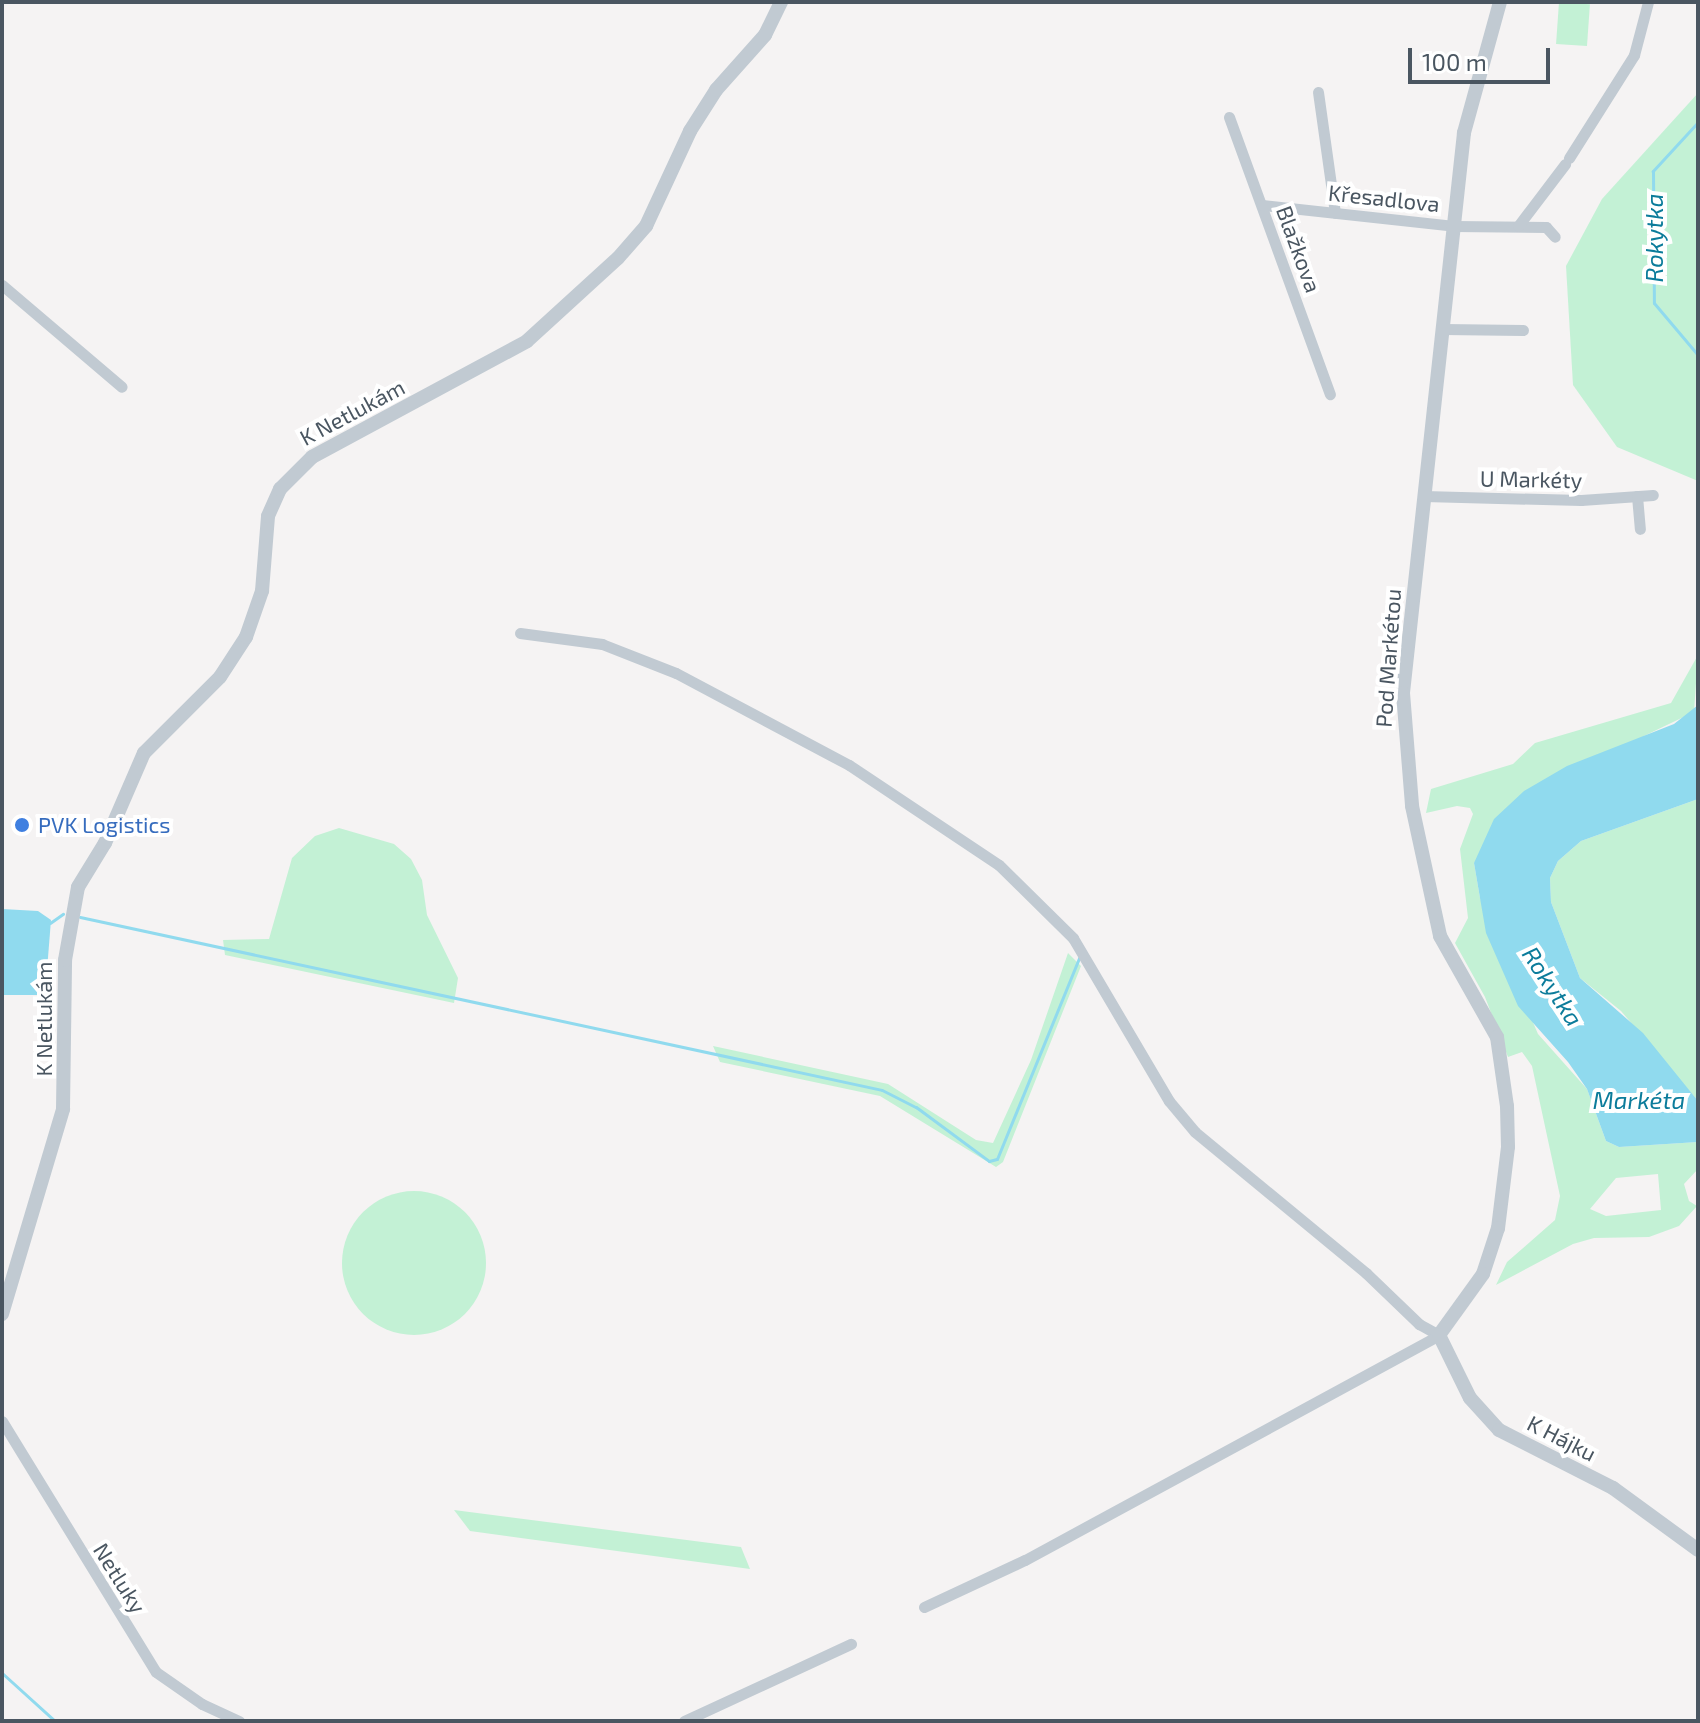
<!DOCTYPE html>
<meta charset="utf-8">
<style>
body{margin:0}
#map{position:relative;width:1700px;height:1723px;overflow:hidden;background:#f5f3f3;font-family:"Exo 2",sans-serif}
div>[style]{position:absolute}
.green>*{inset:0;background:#c3f1d5;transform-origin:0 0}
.round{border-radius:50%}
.water>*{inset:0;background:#90daee}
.stream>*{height:3px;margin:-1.5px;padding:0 1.5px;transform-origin:1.5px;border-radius:1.5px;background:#90daee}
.minor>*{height:11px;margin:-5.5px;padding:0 5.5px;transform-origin:5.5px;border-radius:5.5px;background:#c1cad2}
.tertiary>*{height:14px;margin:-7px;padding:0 7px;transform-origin:7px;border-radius:7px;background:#c1cad2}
.dots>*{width:22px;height:22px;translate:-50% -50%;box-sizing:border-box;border:4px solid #fff;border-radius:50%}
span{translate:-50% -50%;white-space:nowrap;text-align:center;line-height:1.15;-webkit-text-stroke:8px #fff;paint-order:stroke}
.street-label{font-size:22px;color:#4a5661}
.shop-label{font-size:22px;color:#366cbe}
.left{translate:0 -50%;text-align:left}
.water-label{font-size:24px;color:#0c7c9b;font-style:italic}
.frame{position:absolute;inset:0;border:4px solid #4a5661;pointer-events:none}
.scale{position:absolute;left:1408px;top:48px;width:142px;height:36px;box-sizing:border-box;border:4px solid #4a5661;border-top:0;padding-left:10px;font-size:24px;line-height:28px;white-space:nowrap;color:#4a5661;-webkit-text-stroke:6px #fff;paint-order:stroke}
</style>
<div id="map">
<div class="green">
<i style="left:1559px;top:2px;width:31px;height:42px;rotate:4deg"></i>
<i style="clip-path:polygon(1698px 93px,1698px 481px,1617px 447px,1573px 385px,1566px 266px,1602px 199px)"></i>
<i style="clip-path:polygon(evenodd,1698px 655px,1694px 712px,1644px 736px,1474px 863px,1480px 898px,1538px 1034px,1587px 1089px,1606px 1141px,1619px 1147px,1698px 1142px,1698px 1169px,1684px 1184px,1689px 1201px,1697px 1206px,1679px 1226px,1649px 1237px,1594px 1238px,1573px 1244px,1496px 1285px,1507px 1262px,1555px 1220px,1560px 1196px,1532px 1066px,1522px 1052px,1508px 1057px,1485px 997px,1455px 943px,1468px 918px,1460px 849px,1473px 814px,1470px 808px,1457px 806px,1426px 813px,1431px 789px,1513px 764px,1535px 743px,1671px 703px,1698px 655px,1658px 1174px,1661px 1210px,1606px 1216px,1590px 1209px,1616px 1178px,1658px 1174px)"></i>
<i style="clip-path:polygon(1698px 799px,1698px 1101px,1621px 1011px,1580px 978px,1551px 902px,1550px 878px,1558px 861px,1581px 841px)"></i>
<i style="clip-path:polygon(339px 828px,394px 844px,411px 859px,422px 880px,427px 915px,458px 978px,454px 1003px,225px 955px,223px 940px,269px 939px,292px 858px,315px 836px)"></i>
<i style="clip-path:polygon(1068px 953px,1081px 966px,1003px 1162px,996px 1167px,880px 1096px,720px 1062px,713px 1046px,888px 1084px,976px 1140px,993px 1143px,1031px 1060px)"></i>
<i class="round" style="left:342px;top:1191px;width:144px;height:144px"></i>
<i style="clip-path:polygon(454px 1510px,741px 1547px,750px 1569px,470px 1531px)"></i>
</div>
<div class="water">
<i style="clip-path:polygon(1698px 705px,1698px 799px,1581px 841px,1558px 861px,1550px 878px,1551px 902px,1580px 978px,1643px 1033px,1698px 1101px,1698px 1142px,1619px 1147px,1606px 1141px,1587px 1089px,1568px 1062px,1518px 1006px,1486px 933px,1474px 863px,1494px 819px,1524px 791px,1567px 766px,1674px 724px)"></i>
<i style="clip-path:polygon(2px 909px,38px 911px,51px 920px,45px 995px,2px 995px)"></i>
</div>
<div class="stream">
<i style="left:1698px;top:122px;width:67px;rotate:132.6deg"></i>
<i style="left:1653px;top:171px;width:132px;rotate:89.6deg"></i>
<i style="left:1654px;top:303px;width:68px;rotate:49.8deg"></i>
<i style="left:80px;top:917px;width:820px;rotate:12.17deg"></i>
<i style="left:882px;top:1090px;width:38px;rotate:27deg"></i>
<i style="left:916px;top:1107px;width:91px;rotate:36.5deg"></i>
<i style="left:989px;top:1161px;width:8px;rotate:-14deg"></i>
<i style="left:997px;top:1159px;width:219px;rotate:-67.8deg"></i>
<i style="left:50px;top:923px;width:16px;rotate:-35deg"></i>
<i style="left:2px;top:1673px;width:72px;rotate:42.2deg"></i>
</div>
<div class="minor">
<i style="left:1318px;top:92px;width:122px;rotate:82deg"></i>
<i style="left:1229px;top:117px;width:295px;rotate:70deg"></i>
<i style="left:1569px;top:158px;width:122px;rotate:-57.7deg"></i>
<i style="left:1634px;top:55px;width:55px;rotate:-75.2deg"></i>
<i style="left:1262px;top:205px;width:193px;rotate:6.2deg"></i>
<i style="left:1454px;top:226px;width:92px;rotate:0.6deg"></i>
<i style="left:1546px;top:227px;width:13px;rotate:48deg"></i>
<i style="left:1518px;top:226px;width:78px;rotate:-52.8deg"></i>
<i style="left:2px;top:285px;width:157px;rotate:40.4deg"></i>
<i style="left:1443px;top:329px;width:80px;rotate:0.7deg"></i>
<i style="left:1424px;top:496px;width:157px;rotate:1.5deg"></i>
<i style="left:1581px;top:500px;width:72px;rotate:-4deg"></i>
<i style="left:1637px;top:496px;width:33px;rotate:85deg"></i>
<i style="left:520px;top:633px;width:83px;rotate:7.6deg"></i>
<i style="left:602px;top:644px;width:79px;rotate:21.4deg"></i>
<i style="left:676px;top:673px;width:196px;rotate:28deg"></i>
<i style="left:849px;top:765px;width:180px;rotate:33.7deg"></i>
<i style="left:999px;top:865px;width:104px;rotate:44.6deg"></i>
<i style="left:1073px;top:938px;width:189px;rotate:59.5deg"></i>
<i style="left:1169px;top:1101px;width:40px;rotate:50deg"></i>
<i style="left:1195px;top:1132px;width:222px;rotate:39.5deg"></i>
<i style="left:1366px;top:1273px;width:74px;rotate:43.9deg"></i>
<i style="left:1419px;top:1324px;width:23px;rotate:29deg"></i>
<i style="left:2px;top:1421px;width:294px;rotate:58.5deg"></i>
<i style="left:156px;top:1672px;width:56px;rotate:34.8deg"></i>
<i style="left:202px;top:1704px;width:41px;rotate:24.7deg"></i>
<i style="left:924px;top:1607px;width:111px;rotate:-25deg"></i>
<i style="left:1025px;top:1560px;width:471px;rotate:-28.5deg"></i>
<i style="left:684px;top:1721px;width:184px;rotate:-24.8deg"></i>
</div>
<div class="tertiary">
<i style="left:1500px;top:2px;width:136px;rotate:105.4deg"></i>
<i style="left:1464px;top:133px;width:563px;rotate:96.22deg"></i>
<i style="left:1403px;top:693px;width:113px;rotate:85.4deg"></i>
<i style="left:1412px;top:806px;width:133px;rotate:77.8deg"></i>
<i style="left:1440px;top:936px;width:116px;rotate:60.6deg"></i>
<i style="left:1497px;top:1037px;width:70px;rotate:81.8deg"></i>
<i style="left:1507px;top:1106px;width:41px;rotate:88.6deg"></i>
<i style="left:1508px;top:1147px;width:82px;rotate:97deg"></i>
<i style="left:1498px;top:1228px;width:48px;rotate:108.1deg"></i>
<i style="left:1483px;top:1274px;width:75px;rotate:125.8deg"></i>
<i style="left:1439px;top:1335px;width:70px;rotate:63.8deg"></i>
<i style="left:1470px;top:1398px;width:43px;rotate:47.8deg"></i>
<i style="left:1499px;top:1430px;width:128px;rotate:27deg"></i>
<i style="left:1613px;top:1488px;width:105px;rotate:36.1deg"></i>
<i style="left:2px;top:1314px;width:214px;rotate:-73.4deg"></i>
<i style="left:63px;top:1109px;width:149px;rotate:-89.2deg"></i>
<i style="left:65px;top:960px;width:74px;rotate:-79.9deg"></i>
<i style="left:78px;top:887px;width:52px;rotate:-58.5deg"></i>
<i style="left:105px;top:843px;width:98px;rotate:-66.6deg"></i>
<i style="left:144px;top:753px;width:107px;rotate:-45deg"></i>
<i style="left:220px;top:677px;width:48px;rotate:-57deg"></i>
<i style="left:246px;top:637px;width:49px;rotate:-70.8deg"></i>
<i style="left:262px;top:591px;width:75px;rotate:-85.4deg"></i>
<i style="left:268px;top:516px;width:30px;rotate:-66deg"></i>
<i style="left:280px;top:489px;width:45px;rotate:-45deg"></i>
<i style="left:312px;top:457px;width:244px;rotate:-28.3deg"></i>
<i style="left:527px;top:341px;width:123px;rotate:-42.4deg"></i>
<i style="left:618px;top:258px;width:43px;rotate:-48.8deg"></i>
<i style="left:646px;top:226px;width:105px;rotate:-65.1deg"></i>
<i style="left:690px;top:131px;width:49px;rotate:-57.6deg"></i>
<i style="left:716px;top:90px;width:74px;rotate:-48.3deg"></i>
<i style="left:765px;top:35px;width:37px;rotate:-64deg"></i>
</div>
<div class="dots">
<i style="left:22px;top:825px;background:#3f7fe0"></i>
</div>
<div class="street-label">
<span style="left:1384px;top:198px;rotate:6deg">Křesadlova</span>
<span style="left:1299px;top:249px;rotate:70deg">Blažkova</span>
<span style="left:352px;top:412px;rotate:-28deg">K Netlukám</span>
<span style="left:1531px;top:479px;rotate:1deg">U Markéty</span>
<span style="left:1388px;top:658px;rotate:-86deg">Pod Markétou</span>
<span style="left:44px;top:1019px;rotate:-90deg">K Netlukám</span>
<span style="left:1562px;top:1438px;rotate:27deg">K Hájku</span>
<span style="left:120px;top:1578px;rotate:58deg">Netluky</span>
</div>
<div class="shop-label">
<span class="left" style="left:38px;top:825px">PVK Logistics</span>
</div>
<div class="water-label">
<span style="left:1654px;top:238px;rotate:-90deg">Rokytka</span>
<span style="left:1553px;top:986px;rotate:57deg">Rokytka</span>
<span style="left:1639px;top:1100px">Markéta</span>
</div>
<div class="frame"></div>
<div class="scale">100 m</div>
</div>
